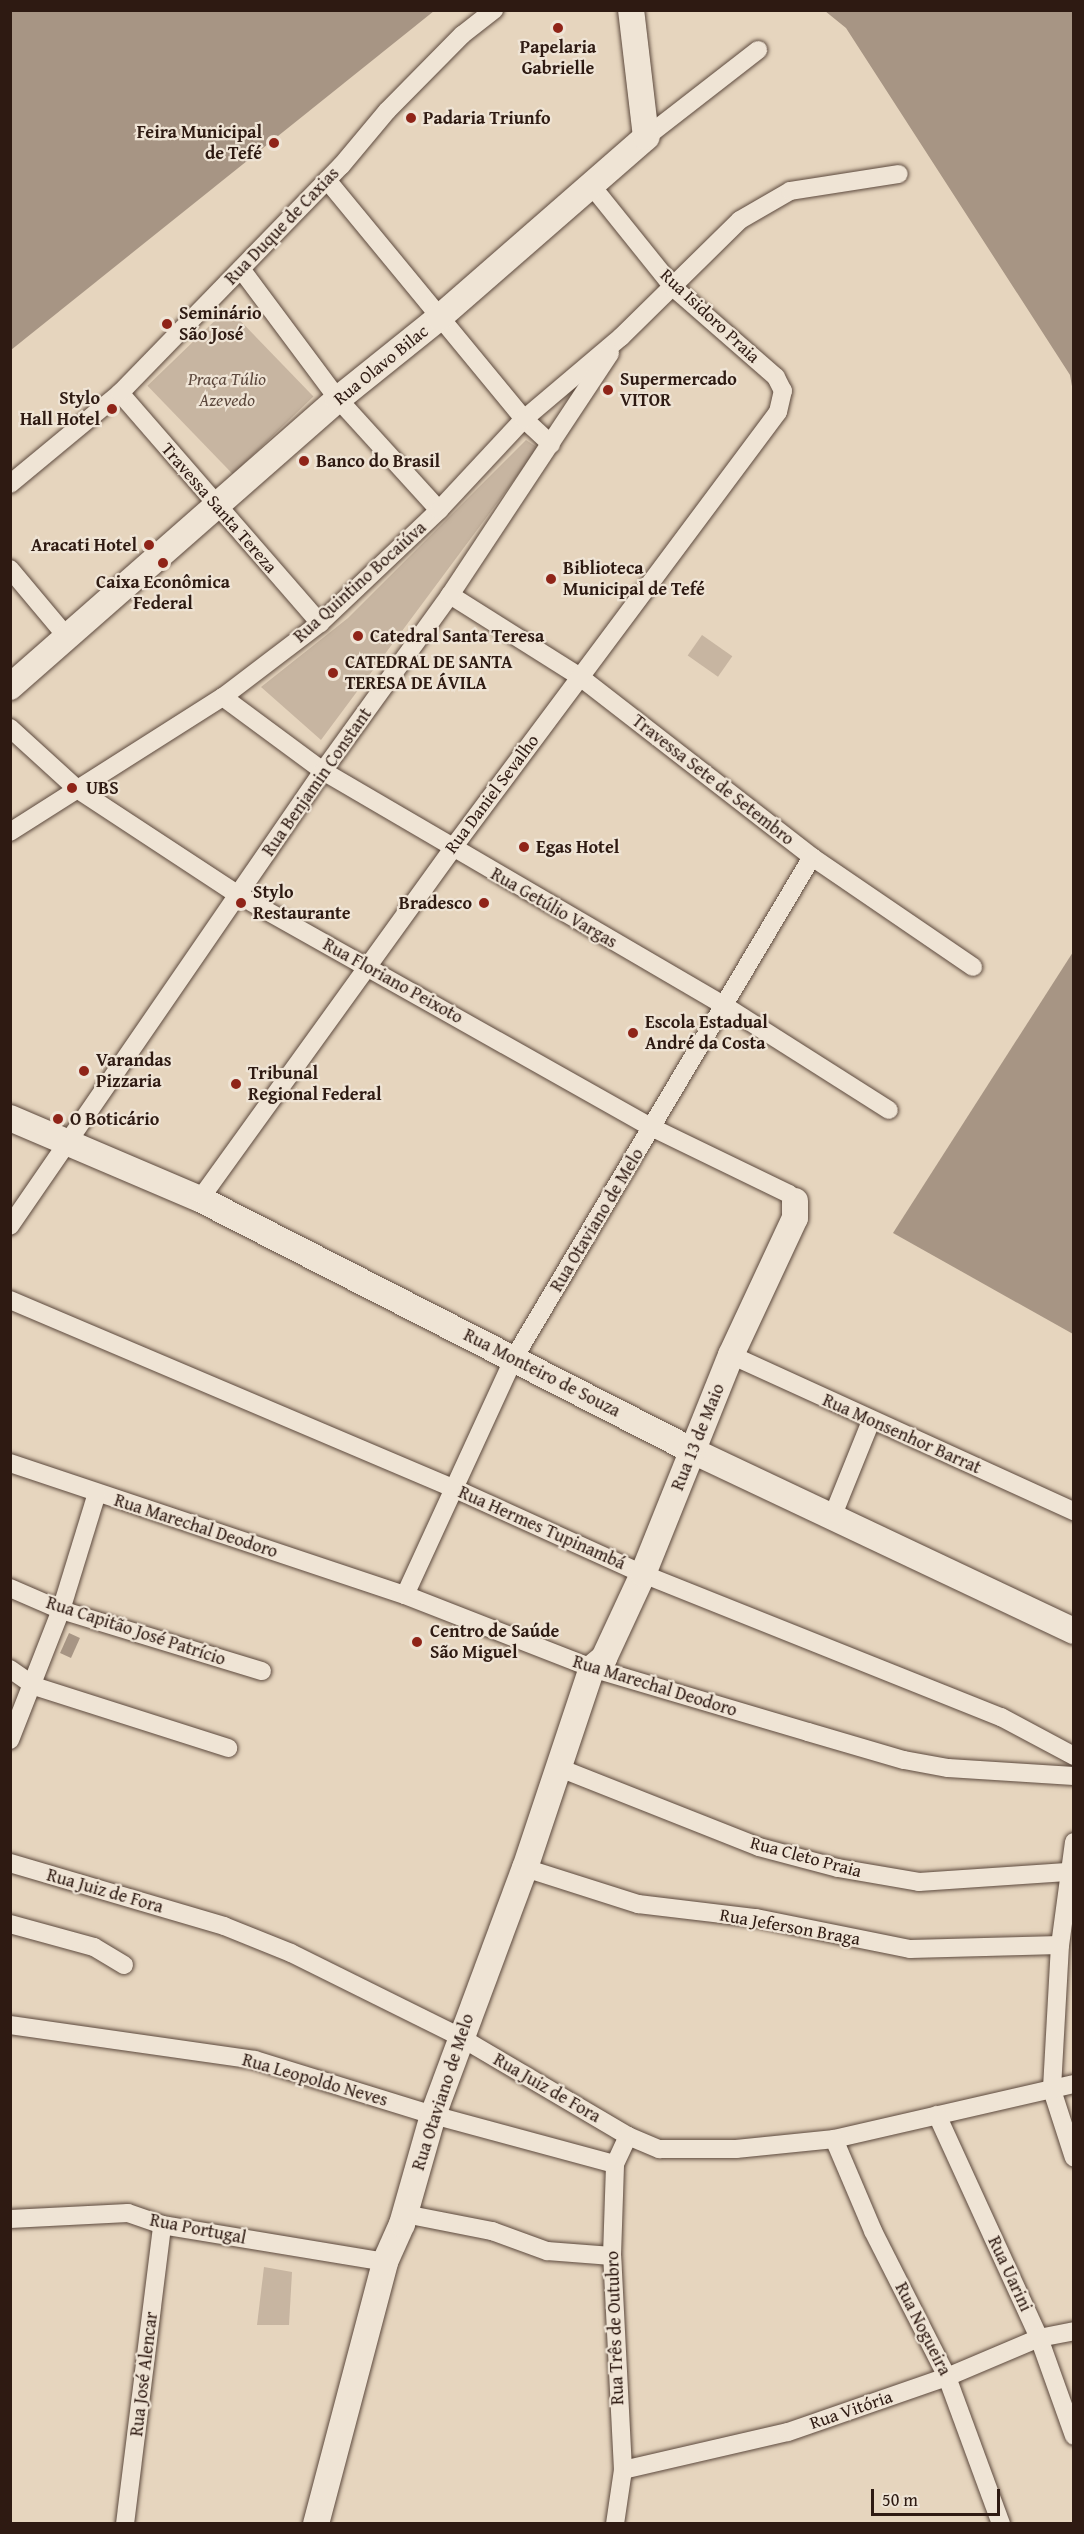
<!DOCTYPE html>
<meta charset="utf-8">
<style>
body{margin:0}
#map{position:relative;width:1084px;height:2534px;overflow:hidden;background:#e6d5be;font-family:"Gentium Book Plus",serif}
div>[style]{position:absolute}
.green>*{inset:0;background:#c7b5a1;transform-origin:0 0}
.water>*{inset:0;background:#a79584;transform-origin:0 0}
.roads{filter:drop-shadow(0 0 2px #5c493d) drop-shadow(0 0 2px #5c493d)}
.street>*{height:18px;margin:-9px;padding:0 9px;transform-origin:9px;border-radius:9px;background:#efe4d5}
.secondary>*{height:26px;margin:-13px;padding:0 13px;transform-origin:13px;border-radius:13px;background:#efe4d5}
.dots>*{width:16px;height:16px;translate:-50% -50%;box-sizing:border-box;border:3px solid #efe4d5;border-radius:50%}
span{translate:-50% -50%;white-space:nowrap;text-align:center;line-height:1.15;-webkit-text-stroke:4.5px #efe4d5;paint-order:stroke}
.poi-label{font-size:18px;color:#2e1a12;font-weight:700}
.left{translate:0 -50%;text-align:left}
.right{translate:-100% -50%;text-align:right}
.street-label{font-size:18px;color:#2e1a12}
.park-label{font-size:18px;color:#5c483d;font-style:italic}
.frame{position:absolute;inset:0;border:12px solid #2e1a12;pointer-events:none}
.scale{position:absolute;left:871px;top:2489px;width:129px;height:27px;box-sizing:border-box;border:3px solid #2e1a12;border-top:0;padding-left:8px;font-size:18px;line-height:21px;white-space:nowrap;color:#2e1a12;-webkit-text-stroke:4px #efe4d5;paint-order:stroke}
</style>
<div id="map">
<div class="green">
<i style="left:228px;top:308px;width:123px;height:112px;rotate:46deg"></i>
<i style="clip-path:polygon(526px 440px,538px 448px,321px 740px,261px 687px,348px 618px)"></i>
<i style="left:702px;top:635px;width:37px;height:25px;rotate:35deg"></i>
<i style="clip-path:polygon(264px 2267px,292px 2272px,289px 2325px,257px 2325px)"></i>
</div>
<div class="water">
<i style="clip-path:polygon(11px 10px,434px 10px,434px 11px,11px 350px)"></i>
<i style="clip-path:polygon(825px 11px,1073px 11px,1073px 392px,1070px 375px,846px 28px)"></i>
<i style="clip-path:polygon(1073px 952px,1073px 1334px,893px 1233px)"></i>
<i style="left:69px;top:1633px;width:12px;height:22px;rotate:24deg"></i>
</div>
<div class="roads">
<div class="street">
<i style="left:646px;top:137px;width:142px;rotate:-37.8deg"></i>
<i style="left:327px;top:180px;width:310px;rotate:50.5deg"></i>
<i style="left:524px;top:419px;width:37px;rotate:43deg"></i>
<i style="left:241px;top:269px;width:162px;rotate:53.3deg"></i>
<i style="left:338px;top:399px;width:150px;rotate:47.7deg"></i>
<i style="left:120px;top:393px;width:305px;rotate:49deg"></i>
<i style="left:10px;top:484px;width:143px;rotate:-39.6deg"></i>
<i style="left:120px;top:393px;width:317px;rotate:-45.8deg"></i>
<i style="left:341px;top:166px;width:72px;rotate:-50.1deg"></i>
<i style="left:387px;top:111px;width:107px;rotate:-45.4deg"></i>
<i style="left:462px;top:35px;width:41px;rotate:-38deg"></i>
<i style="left:10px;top:569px;width:90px;rotate:50deg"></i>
<i style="left:450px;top:595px;width:154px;rotate:32.2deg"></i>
<i style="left:580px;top:677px;width:294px;rotate:37.8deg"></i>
<i style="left:812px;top:857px;width:195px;rotate:34.3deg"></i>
<i style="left:223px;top:697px;width:124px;rotate:36.5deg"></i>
<i style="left:323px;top:771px;width:466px;rotate:30.3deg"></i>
<i style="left:725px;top:1006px;width:194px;rotate:32.4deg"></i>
<i style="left:10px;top:728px;width:91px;rotate:42.3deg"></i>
<i style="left:77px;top:789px;width:191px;rotate:33.3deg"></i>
<i style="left:237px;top:894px;width:477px;rotate:29.4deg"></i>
<i style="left:653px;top:1128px;width:151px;rotate:25.9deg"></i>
<i style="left:789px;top:1194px;width:9px;rotate:49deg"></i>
<i style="left:10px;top:832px;width:252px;rotate:-32.4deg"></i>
<i style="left:223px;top:697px;width:122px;rotate:-37.3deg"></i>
<i style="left:320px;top:623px;width:164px;rotate:-43.5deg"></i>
<i style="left:439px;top:510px;width:125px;rotate:-47deg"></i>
<i style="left:524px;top:419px;width:127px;rotate:-40.2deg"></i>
<i style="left:621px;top:337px;width:167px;rotate:-44.5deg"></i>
<i style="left:740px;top:220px;width:58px;rotate:-30.1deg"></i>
<i style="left:790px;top:191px;width:110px;rotate:-8.9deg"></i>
<i style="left:200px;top:1199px;width:431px;rotate:-54.2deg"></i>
<i style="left:452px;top:849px;width:545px;rotate:-53.28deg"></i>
<i style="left:778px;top:412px;width:22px;rotate:-77deg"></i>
<i style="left:783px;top:391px;width:16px;rotate:-117deg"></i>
<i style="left:776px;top:377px;width:137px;rotate:-138.9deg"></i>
<i style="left:673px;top:287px;width:131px;rotate:-128.8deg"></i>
<i style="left:10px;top:1226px;width:552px;rotate:-55.48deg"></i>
<i style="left:323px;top:771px;width:217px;rotate:-54.2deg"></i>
<i style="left:450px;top:595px;width:290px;rotate:-56.5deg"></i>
<i style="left:10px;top:1300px;width:479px;rotate:23deg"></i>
<i style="left:451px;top:1487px;width:211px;rotate:24.4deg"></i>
<i style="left:643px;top:1574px;width:386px;rotate:21.8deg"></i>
<i style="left:1001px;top:1717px;width:83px;rotate:28.1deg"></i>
<i style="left:731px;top:1355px;width:377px;rotate:24.5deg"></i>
<i style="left:10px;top:1463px;width:416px;rotate:18.5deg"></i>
<i style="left:405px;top:1595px;width:201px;rotate:21.3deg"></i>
<i style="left:592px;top:1668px;width:225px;rotate:16.5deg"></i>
<i style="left:808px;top:1732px;width:100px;rotate:16.3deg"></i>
<i style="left:904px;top:1760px;width:45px;rotate:10.3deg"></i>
<i style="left:948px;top:1768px;width:126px;rotate:3.6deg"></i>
<i style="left:833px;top:1515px;width:101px;rotate:-68deg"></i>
<i style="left:10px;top:1588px;width:56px;rotate:23.3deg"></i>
<i style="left:61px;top:1610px;width:210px;rotate:16.9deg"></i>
<i style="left:405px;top:1595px;width:261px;rotate:-65.3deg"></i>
<i style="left:514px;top:1358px;width:583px;rotate:-59.26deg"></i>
<i style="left:10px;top:1669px;width:29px;rotate:35deg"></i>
<i style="left:34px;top:1686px;width:204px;rotate:17.7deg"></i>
<i style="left:10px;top:1740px;width:140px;rotate:-68.6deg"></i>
<i style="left:61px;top:1610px;width:122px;rotate:-72.9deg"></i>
<i style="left:557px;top:1767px;width:217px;rotate:21.6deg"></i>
<i style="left:759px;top:1847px;width:82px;rotate:14.9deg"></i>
<i style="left:838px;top:1868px;width:82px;rotate:9.8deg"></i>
<i style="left:919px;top:1882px;width:148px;rotate:-3.9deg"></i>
<i style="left:1074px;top:1842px;width:104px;rotate:97.7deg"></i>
<i style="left:1060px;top:1945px;width:145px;rotate:93.2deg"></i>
<i style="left:1052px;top:2090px;width:71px;rotate:72.1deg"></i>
<i style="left:10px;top:1863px;width:223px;rotate:16.4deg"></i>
<i style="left:224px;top:1926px;width:72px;rotate:21.9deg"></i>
<i style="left:291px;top:1953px;width:189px;rotate:26.4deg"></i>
<i style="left:460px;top:2037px;width:195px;rotate:30.5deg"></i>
<i style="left:628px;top:2136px;width:34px;rotate:23deg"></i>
<i style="left:659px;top:2149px;width:77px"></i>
<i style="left:736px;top:2149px;width:99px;rotate:-5.8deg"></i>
<i style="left:834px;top:2139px;width:246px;rotate:-12.9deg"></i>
<i style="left:525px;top:1868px;width:119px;rotate:17.7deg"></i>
<i style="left:638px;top:1904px;width:119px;rotate:6.8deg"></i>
<i style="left:756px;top:1918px;width:157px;rotate:11.4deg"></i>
<i style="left:910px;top:1949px;width:150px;rotate:-1.5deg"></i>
<i style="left:10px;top:1924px;width:87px;rotate:15.3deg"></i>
<i style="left:94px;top:1947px;width:35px;rotate:31deg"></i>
<i style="left:10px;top:2025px;width:247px;rotate:8.1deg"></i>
<i style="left:255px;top:2060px;width:186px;rotate:17.2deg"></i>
<i style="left:433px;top:2115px;width:188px;rotate:15.1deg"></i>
<i style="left:937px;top:2115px;width:245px;rotate:65.4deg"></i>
<i style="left:1039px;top:2338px;width:104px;rotate:70.3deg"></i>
<i style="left:834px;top:2139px;width:100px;rotate:67deg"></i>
<i style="left:873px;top:2231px;width:164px;rotate:63.1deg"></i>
<i style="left:947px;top:2377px;width:157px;rotate:69.8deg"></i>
<i style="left:405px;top:2214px;width:89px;rotate:11.1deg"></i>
<i style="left:492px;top:2231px;width:59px;rotate:20deg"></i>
<i style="left:547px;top:2251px;width:65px;rotate:4.4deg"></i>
<i style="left:10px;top:2219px;width:118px;rotate:-2.9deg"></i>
<i style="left:128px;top:2213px;width:36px;rotate:19deg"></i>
<i style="left:162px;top:2225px;width:226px;rotate:9.4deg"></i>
<i style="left:623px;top:2470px;width:169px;rotate:-13deg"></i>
<i style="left:788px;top:2432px;width:168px;rotate:-19.1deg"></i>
<i style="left:947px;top:2377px;width:100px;rotate:-23deg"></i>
<i style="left:1039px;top:2338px;width:36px;rotate:-11deg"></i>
<i style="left:125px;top:2524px;width:301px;rotate:-82.9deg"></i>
<i style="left:615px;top:2524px;width:55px;rotate:-81.6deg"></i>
<i style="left:623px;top:2470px;width:214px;rotate:-92.9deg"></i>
<i style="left:612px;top:2256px;width:92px;rotate:-88.1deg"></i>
<i style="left:615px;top:2164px;width:31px;rotate:-65deg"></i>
</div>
<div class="secondary">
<i style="left:10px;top:687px;width:436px;rotate:-41.3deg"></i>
<i style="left:338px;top:399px;width:131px;rotate:-38.8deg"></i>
<i style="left:440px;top:317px;width:274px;rotate:-41.1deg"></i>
<i style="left:646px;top:137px;width:128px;rotate:-96.7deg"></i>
<i style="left:10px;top:1118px;width:207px;rotate:23.1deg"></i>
<i style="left:200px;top:1199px;width:554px;rotate:27.07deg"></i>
<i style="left:693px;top:1451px;width:421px;rotate:25.3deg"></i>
<i style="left:316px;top:2524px;width:271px;rotate:-75.2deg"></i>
<i style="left:385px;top:2262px;width:42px;rotate:-65.9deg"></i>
<i style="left:402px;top:2224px;width:113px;rotate:-74.1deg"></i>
<i style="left:433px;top:2115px;width:264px;rotate:-69.6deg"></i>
<i style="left:525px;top:1868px;width:211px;rotate:-71.5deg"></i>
<i style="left:592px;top:1668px;width:16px;rotate:-40deg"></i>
<i style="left:604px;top:1658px;width:93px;rotate:-65.1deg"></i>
<i style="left:643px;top:1574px;width:236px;rotate:-68.1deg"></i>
<i style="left:731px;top:1355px;width:151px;rotate:-65deg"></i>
<i style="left:795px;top:1218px;width:17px;rotate:-90deg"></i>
</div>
</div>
<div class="dots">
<i style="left:558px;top:28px;background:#8f2418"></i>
<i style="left:411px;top:118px;background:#8f2418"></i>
<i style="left:274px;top:143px;background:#8f2418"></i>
<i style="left:167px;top:324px;background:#8f2418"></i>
<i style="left:608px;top:390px;background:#8f2418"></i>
<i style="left:112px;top:409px;background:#8f2418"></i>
<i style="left:304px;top:461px;background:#8f2418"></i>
<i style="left:149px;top:545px;background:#8f2418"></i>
<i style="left:163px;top:563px;background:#8f2418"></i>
<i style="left:551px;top:579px;background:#8f2418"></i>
<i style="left:358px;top:636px;background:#8f2418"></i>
<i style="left:333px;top:673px;background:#8f2418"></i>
<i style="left:72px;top:788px;background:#8f2418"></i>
<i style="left:524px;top:847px;background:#8f2418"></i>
<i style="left:241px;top:903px;background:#8f2418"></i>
<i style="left:484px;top:903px;background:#8f2418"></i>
<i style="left:633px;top:1033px;background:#8f2418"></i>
<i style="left:84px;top:1071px;background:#8f2418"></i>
<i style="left:236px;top:1084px;background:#8f2418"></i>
<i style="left:58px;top:1119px;background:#8f2418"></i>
<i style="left:417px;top:1642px;background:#8f2418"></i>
</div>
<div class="poi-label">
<span style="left:558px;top:58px">Papelaria<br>Gabrielle</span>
<span class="left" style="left:423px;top:118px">Padaria Triunfo</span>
<span class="right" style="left:262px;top:143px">Feira Municipal<br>de Tefé</span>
<span class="left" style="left:179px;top:324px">Seminário<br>São José</span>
<span class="left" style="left:620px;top:390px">Supermercado<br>VITOR</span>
<span class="right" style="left:100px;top:409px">Stylo<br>Hall Hotel</span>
<span class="left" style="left:316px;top:461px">Banco do Brasil</span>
<span class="right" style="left:137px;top:545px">Aracati Hotel</span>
<span class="left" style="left:563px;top:579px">Biblioteca<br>Municipal de Tefé</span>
<span style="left:163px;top:593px">Caixa Econômica<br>Federal</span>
<span class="left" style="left:370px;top:636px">Catedral Santa Teresa</span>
<span class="left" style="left:345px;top:673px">CATEDRAL DE SANTA<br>TERESA DE ÁVILA</span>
<span class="left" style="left:86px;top:788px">UBS</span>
<span class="left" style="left:536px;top:847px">Egas Hotel</span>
<span class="left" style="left:253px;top:903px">Stylo<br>Restaurante</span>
<span class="right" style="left:472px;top:903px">Bradesco</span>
<span class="left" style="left:645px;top:1033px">Escola Estadual<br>André da Costa</span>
<span class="left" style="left:96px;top:1071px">Varandas<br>Pizzaria</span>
<span class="left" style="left:248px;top:1084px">Tribunal<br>Regional Federal</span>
<span class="left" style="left:70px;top:1119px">O Boticário</span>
<span class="left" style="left:430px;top:1642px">Centro de Saúde<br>São Miguel</span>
</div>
<div class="street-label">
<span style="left:282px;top:226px;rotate:-46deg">Rua Duque de Caxias</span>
<span style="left:710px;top:316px;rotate:43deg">Rua Isidoro Praia</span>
<span style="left:381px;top:365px;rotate:-39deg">Rua Olavo Bilac</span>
<span style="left:219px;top:508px;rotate:49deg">Travessa Santa Tereza</span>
<span style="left:360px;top:582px;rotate:-42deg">Rua Quintino Bocaiúva</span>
<span style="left:713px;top:780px;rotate:38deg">Travessa Sete de Setembro</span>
<span style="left:317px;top:782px;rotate:-55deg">Rua Benjamin Constant</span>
<span style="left:492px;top:794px;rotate:-53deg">Rua Daniel Sevalho</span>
<span style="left:554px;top:908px;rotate:30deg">Rua Getúlio Vargas</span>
<span style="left:393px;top:981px;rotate:29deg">Rua Floriano Peixoto</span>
<span style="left:597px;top:1220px;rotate:-59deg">Rua Otaviano de Melo</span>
<span style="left:542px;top:1373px;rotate:27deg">Rua Monteiro de Souza</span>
<span style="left:902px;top:1434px;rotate:24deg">Rua Monsenhor Barrat</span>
<span style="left:698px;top:1437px;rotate:-68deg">Rua 13 de Maio</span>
<span style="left:196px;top:1526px;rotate:18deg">Rua Marechal Deodoro</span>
<span style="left:542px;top:1528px;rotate:24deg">Rua Hermes Tupinambá</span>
<span style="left:136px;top:1631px;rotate:18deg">Rua Capitão José Patrício</span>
<span style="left:655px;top:1686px;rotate:17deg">Rua Marechal Deodoro</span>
<span style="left:806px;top:1857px;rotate:15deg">Rua Cleto Praia</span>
<span style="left:105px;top:1891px;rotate:16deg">Rua Juiz de Fora</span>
<span style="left:790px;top:1927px;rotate:10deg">Rua Jeferson Braga</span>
<span style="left:315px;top:2080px;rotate:16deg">Rua Leopoldo Neves</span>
<span style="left:547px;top:2088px;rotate:30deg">Rua Juiz de Fora</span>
<span style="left:443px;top:2092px;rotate:-72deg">Rua Otaviano de Melo</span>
<span style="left:198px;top:2229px;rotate:11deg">Rua Portugal</span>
<span style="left:1010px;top:2274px;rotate:65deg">Rua Uarini</span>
<span style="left:615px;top:2328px;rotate:-92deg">Rua Três de Outubro</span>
<span style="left:923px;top:2329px;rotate:63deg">Rua Nogueira</span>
<span style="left:144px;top:2374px;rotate:-83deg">Rua José Alencar</span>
<span style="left:851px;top:2410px;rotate:-19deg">Rua Vitória</span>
</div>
<div class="park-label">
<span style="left:227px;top:390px">Praça Túlio<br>Azevedo</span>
</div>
<div class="frame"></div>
<div class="scale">50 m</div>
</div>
